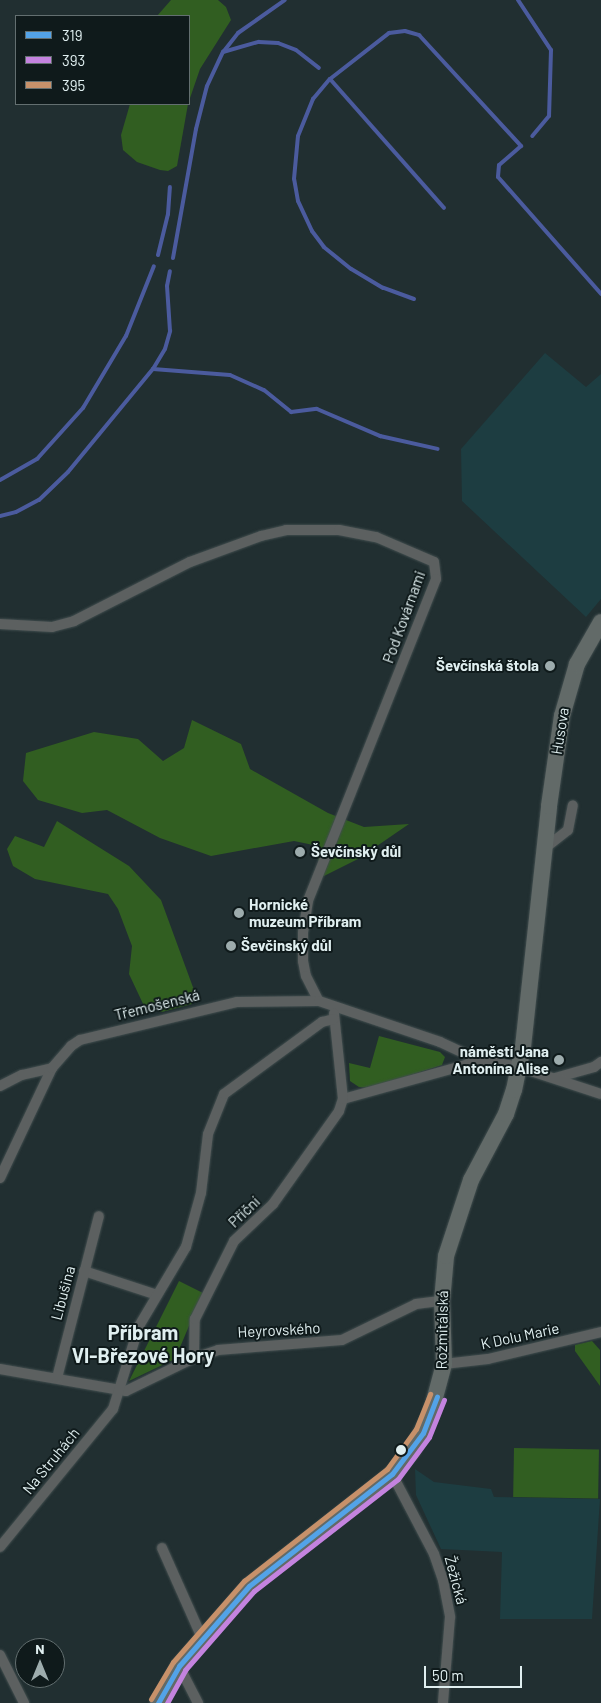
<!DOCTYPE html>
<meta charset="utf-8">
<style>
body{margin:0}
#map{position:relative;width:601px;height:1703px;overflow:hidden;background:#212f31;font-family:Barlow,sans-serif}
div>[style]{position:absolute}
.built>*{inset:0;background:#1d3d41}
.green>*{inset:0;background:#315e21;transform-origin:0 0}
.stream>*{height:4px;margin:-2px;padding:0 2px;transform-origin:2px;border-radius:2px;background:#4b5b9e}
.roads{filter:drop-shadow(0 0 1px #414d4e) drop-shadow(0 0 1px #414d4e)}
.minor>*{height:10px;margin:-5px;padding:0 5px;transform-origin:5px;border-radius:5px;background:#5c6060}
.primary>*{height:16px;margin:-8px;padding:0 8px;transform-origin:8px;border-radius:8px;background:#626a68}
.bus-1>*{height:5px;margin:-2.5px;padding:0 2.5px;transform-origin:2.5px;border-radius:2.5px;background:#53a3e8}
.bus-2>*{height:5px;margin:-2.5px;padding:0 2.5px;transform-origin:2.5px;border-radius:2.5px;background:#c483df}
.bus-3>*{height:5px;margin:-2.5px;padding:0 2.5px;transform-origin:2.5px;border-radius:2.5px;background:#c7916a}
.dots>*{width:14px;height:14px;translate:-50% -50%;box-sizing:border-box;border:2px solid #0f1a1b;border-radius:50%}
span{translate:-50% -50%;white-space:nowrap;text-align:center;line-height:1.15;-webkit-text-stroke:4px #0f1a1b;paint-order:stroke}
.street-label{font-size:15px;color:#e0eff0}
.poi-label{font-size:15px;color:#e0eff0;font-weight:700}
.right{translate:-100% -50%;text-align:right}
.left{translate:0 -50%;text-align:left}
.district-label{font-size:20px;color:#e0eff0;font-weight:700}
.legend{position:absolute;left:15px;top:15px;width:175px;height:90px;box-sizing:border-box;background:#0f1a1b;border:1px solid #636f70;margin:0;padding:6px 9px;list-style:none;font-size:15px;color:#e0eff0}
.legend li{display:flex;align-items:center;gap:10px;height:25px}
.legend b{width:25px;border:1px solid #636f70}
.north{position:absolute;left:15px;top:1638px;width:50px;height:50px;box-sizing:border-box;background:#0f1a1b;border:1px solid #636f70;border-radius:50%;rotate:0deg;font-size:14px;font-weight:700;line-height:20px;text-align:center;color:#e0eff0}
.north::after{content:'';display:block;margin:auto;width:18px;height:22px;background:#9dacad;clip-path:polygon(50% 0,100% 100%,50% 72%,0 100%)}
.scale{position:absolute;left:424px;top:1666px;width:98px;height:22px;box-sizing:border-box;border:2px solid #e0eff0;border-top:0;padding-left:6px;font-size:15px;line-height:18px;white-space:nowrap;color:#e0eff0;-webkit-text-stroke:4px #0f1a1b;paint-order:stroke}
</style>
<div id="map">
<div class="built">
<i style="clip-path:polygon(545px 353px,586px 387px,601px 374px,601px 599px,586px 617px,462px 501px,461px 449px)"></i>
<i style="clip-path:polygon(415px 1469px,434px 1482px,491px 1489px,494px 1497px,600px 1499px,592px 1619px,500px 1619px,502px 1552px,441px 1549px,416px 1495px)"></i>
</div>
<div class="green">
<i style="clip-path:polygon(171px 0,218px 0,226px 7px,231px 20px,200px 69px,189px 101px,189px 16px,157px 16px)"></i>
<i style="clip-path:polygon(130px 104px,188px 104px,177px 166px,168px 171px,160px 170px,137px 162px,123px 150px,121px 135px)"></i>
<i style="clip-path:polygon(192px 720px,241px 744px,250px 769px,328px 813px,364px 827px,409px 824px,358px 859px,318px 879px,318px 846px,294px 841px,211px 856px,160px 838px,107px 810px,82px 813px,38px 800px,23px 781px,26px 753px,94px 732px,138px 739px,163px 761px,184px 748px)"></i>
<i style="clip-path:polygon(57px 821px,129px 866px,161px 900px,194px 990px,192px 1004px,162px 1012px,145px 1008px,129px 974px,132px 946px,118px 909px,108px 894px,35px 879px,13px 866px,7px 849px,15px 836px,44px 847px)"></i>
<i style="clip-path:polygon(379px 1036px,440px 1052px,445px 1057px,442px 1065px,370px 1088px,359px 1087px,350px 1081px,349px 1063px,370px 1068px)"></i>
<i style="clip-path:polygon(179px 1281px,203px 1293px,175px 1359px,129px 1381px)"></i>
<i style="clip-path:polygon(592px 1341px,600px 1350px,600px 1386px,575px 1351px,575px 1345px)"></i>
<i style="left:514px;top:1448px;width:85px;height:49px;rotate:1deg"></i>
</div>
<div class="stream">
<i style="left:518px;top:0;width:60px;rotate:56.6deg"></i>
<i style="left:551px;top:50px;width:66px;rotate:91.7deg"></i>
<i style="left:549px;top:116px;width:26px;rotate:130deg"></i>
<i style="left:224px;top:51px;width:23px;rotate:-52deg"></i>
<i style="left:238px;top:33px;width:57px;rotate:-35.1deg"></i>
<i style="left:330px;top:79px;width:172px;rotate:48.5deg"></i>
<i style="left:158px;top:255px;width:42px;rotate:-76.3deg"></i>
<i style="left:168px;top:214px;width:27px;rotate:-86deg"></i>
<i style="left:173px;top:258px;width:131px;rotate:-79.9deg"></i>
<i style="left:196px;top:129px;width:44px;rotate:-75.7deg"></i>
<i style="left:207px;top:86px;width:38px;rotate:-65deg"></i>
<i style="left:223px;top:52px;width:37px;rotate:-16deg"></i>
<i style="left:259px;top:42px;width:19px;rotate:3deg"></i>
<i style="left:278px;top:43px;width:19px;rotate:21deg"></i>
<i style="left:296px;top:50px;width:29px;rotate:38deg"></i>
<i style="left:414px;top:299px;width:33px;rotate:-160deg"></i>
<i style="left:383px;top:288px;width:37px;rotate:-149deg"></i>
<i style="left:351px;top:269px;width:35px;rotate:-141deg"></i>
<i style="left:324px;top:247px;width:20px;rotate:-127deg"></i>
<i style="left:312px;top:231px;width:33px;rotate:-115deg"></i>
<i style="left:298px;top:201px;width:22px;rotate:-100deg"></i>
<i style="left:294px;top:179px;width:43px;rotate:-84.7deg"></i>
<i style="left:298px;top:136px;width:40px;rotate:-68deg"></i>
<i style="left:313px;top:99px;width:26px;rotate:-50deg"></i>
<i style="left:330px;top:79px;width:75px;rotate:-37.9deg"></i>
<i style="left:389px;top:33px;width:16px;rotate:-7deg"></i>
<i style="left:405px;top:31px;width:15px;rotate:16deg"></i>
<i style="left:419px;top:35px;width:151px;rotate:47.4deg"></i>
<i style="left:521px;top:146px;width:29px;rotate:139deg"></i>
<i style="left:499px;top:165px;width:12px;rotate:95deg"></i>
<i style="left:498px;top:177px;width:156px;rotate:48.6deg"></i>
<i style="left:153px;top:369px;width:77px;rotate:4.5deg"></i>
<i style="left:230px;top:375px;width:37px;rotate:24deg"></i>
<i style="left:264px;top:390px;width:35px;rotate:39deg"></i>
<i style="left:291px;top:412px;width:26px;rotate:-7deg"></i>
<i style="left:317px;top:409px;width:69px;rotate:23.2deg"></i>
<i style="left:380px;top:436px;width:59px;rotate:12.6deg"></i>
<i style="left:0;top:480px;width:43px;rotate:-29.6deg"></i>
<i style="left:37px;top:459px;width:69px;rotate:-48deg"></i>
<i style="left:83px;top:408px;width:84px;rotate:-59.2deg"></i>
<i style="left:126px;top:336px;width:75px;rotate:-68.2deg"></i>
<i style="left:0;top:516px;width:16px;rotate:-14deg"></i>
<i style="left:16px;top:512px;width:26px;rotate:-28deg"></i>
<i style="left:39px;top:500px;width:40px;rotate:-44deg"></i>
<i style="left:68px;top:472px;width:134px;rotate:-50.5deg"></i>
<i style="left:153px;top:369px;width:23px;rotate:-59deg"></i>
<i style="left:165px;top:349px;width:19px;rotate:-74deg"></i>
<i style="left:170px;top:331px;width:45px;rotate:-93.8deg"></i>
<i style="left:167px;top:286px;width:15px;rotate:-79deg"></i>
</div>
<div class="roads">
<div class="minor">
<i style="left:0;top:624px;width:52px;rotate:3.3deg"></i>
<i style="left:52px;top:627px;width:23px;rotate:-15deg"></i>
<i style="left:74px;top:621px;width:130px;rotate:-27deg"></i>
<i style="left:190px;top:562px;width:76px;rotate:-20.1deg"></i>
<i style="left:261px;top:536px;width:26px;rotate:-13deg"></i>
<i style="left:286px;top:530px;width:53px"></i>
<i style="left:339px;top:530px;width:38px;rotate:11deg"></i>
<i style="left:376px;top:537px;width:63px;rotate:23.3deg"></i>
<i style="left:434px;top:562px;width:17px;rotate:83deg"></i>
<i style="left:436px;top:579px;width:347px;rotate:111.7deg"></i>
<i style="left:308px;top:901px;width:31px;rotate:99deg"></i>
<i style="left:303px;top:932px;width:29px;rotate:90deg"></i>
<i style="left:303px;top:961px;width:15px;rotate:79deg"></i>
<i style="left:306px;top:976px;width:28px;rotate:63deg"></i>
<i style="left:545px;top:848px;width:29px;rotate:-38deg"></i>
<i style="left:568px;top:830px;width:25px;rotate:-79deg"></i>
<i style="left:555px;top:1078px;width:41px;rotate:-15.8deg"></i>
<i style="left:594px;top:1067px;width:9px;rotate:-36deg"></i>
<i style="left:0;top:1086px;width:25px;rotate:-27deg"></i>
<i style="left:22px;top:1075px;width:31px;rotate:-13deg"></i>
<i style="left:343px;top:1099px;width:128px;rotate:-15.5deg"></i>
<i style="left:466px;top:1065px;width:12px;rotate:-31deg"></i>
<i style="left:0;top:1178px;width:122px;rotate:-64.7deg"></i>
<i style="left:52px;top:1068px;width:29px;rotate:-49deg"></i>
<i style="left:71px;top:1046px;width:11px;rotate:-34deg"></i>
<i style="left:80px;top:1040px;width:162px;rotate:-13.6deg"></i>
<i style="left:237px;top:1002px;width:82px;rotate:-0.7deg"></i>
<i style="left:319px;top:1001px;width:128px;rotate:18.7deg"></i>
<i style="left:440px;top:1042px;width:40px;rotate:25deg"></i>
<i style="left:476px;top:1059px;width:44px;rotate:10.5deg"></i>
<i style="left:519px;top:1067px;width:86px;rotate:18.2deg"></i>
<i style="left:84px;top:1271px;width:77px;rotate:18.2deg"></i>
<i style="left:194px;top:1358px;width:39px;rotate:-89deg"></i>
<i style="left:195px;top:1319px;width:87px;rotate:-63.4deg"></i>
<i style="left:234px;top:1241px;width:54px;rotate:-43.5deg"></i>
<i style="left:273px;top:1204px;width:114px;rotate:-54.6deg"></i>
<i style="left:339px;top:1111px;width:13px;rotate:-72deg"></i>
<i style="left:343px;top:1099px;width:86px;rotate:-96deg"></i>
<i style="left:444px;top:1364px;width:44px;rotate:-6.5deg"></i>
<i style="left:488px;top:1359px;width:116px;rotate:-13.4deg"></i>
<i style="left:0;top:1369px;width:128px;rotate:9.9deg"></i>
<i style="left:126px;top:1391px;width:76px;rotate:-25.9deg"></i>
<i style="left:194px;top:1358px;width:25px;rotate:-18deg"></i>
<i style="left:218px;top:1350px;width:124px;rotate:-4.6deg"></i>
<i style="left:342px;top:1340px;width:82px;rotate:-25.9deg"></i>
<i style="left:416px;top:1304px;width:26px;rotate:-7deg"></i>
<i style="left:57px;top:1378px;width:167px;rotate:-75.5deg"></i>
<i style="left:392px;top:1474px;width:90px;rotate:62.3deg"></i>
<i style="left:434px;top:1554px;width:28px;rotate:71deg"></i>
<i style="left:443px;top:1580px;width:38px;rotate:79deg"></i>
<i style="left:450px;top:1617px;width:86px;rotate:94.7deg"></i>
<i style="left:0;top:1547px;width:178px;rotate:-50.7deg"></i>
<i style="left:113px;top:1409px;width:87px;rotate:-72.6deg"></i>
<i style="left:139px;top:1326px;width:92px;rotate:-59.3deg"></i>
<i style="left:186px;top:1247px;width:56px;rotate:-74.5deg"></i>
<i style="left:201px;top:1193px;width:59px;rotate:-83.2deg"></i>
<i style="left:208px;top:1134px;width:43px;rotate:-68.2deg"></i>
<i style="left:224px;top:1094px;width:122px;rotate:-36.3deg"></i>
<i style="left:322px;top:1022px;width:12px;rotate:-14deg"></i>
<i style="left:162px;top:1548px;width:98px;rotate:66deg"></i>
<i style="left:0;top:1655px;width:54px;rotate:63.4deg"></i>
<i style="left:179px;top:1666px;width:42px;rotate:62.8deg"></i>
</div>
<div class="primary">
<i style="left:158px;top:1703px;width:43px;rotate:-60.4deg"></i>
<i style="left:179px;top:1666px;width:106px;rotate:-48.8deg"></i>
<i style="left:249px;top:1586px;width:182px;rotate:-38.1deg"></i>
<i style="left:392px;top:1474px;width:30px;rotate:-49deg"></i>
<i style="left:412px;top:1451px;width:39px;rotate:-63deg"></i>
<i style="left:430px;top:1416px;width:54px;rotate:-74.9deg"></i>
<i style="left:444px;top:1364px;width:63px;rotate:-91.8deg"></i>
<i style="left:442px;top:1301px;width:45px;rotate:-84.9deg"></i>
<i style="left:446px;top:1256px;width:80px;rotate:-71.8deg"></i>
<i style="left:471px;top:1180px;width:75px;rotate:-62.1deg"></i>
<i style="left:506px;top:1114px;width:25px;rotate:-72deg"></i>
<i style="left:514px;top:1090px;width:44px;rotate:-78.2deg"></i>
<i style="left:523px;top:1047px;width:242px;rotate:-83.8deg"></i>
<i style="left:549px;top:806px;width:91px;rotate:-81.8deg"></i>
<i style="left:562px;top:716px;width:54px;rotate:-73.9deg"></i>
<i style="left:577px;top:664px;width:48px;rotate:-60.3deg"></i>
</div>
</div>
<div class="bus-1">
<i style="left:158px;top:1703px;width:43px;rotate:-60.4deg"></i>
<i style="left:179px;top:1666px;width:106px;rotate:-48.8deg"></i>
<i style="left:249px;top:1586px;width:182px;rotate:-38.1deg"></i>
<i style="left:392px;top:1474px;width:51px;rotate:-52.9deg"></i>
<i style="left:423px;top:1433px;width:39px;rotate:-69deg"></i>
</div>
<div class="bus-2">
<i style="left:167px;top:1703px;width:38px;rotate:-61deg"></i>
<i style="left:185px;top:1670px;width:105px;rotate:-48.9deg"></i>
<i style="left:254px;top:1591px;width:182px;rotate:-37.9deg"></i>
<i style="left:398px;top:1479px;width:52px;rotate:-53.6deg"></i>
<i style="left:429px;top:1437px;width:40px;rotate:-68deg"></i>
</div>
<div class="bus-3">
<i style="left:151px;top:1699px;width:43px;rotate:-59.3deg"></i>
<i style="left:173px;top:1662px;width:108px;rotate:-48.8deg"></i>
<i style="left:244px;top:1581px;width:182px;rotate:-38.1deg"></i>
<i style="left:387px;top:1469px;width:49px;rotate:-54.1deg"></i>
<i style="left:416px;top:1429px;width:38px;rotate:-68deg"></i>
</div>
<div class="dots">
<i style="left:550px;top:666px;background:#9dacad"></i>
<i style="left:300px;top:852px;background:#9dacad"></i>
<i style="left:239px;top:913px;background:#9dacad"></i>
<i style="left:231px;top:946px;background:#9dacad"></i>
<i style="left:559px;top:1060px;background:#9dacad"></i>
<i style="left:401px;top:1450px;background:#e0eff0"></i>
</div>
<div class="street-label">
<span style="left:404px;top:617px;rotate:-70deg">Pod Kovárnami</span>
<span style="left:560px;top:731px;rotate:-81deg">Husova</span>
<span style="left:157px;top:1005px;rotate:-14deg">Třemošenská</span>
<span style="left:244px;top:1212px;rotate:-44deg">Příční</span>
<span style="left:63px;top:1293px;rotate:-75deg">Libušina</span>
<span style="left:279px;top:1330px;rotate:-3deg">Heyrovského</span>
<span style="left:442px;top:1330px;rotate:-89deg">Rožmitálská</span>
<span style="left:520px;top:1336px;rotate:-12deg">K Dolu Marie</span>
<span style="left:51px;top:1461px;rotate:-51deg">Na Struhách</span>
<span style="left:456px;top:1580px;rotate:75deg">Žežická</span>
</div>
<div class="poi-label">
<span class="right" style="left:539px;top:666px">Ševčínská štola</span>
<span class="left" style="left:311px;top:852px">Ševčínský důl</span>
<span class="left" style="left:249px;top:913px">Hornické<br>muzeum Příbram</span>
<span class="left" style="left:241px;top:946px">Ševčinský důl</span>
<span class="right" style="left:549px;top:1060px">náměstí Jana<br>Antonína Alise</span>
</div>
<div class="district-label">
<span style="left:143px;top:1344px">Příbram<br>VI-Březové Hory</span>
</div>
<ul class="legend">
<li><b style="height:6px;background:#53a3e8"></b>319</li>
<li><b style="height:6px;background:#c483df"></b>393</li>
<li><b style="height:6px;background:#c7916a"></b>395</li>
</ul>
<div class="north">N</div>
<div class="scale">50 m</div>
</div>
